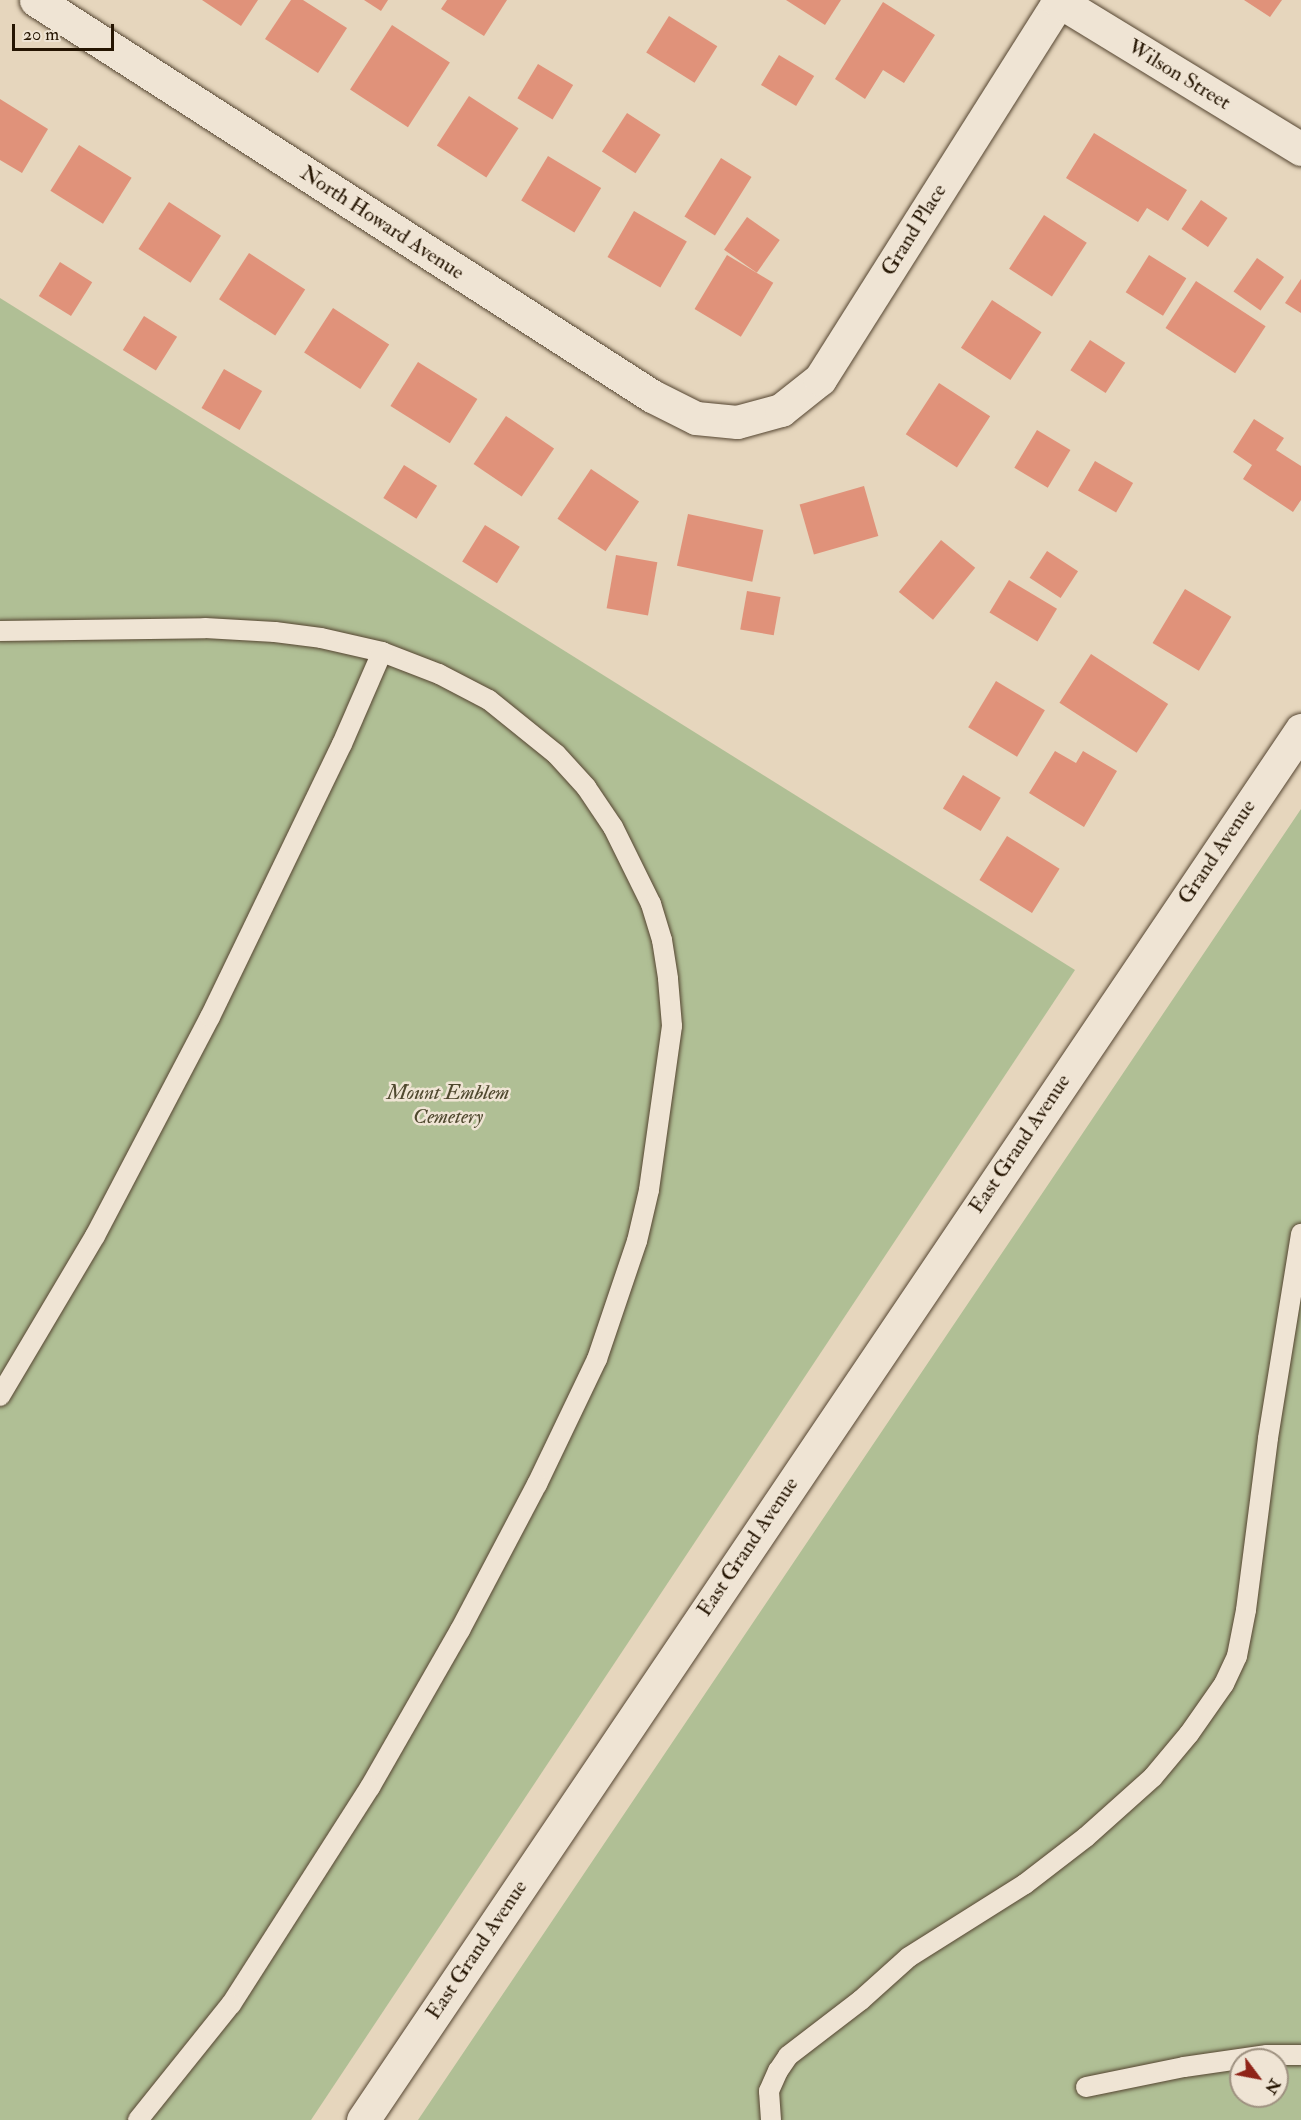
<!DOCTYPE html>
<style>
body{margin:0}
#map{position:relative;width:1301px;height:2120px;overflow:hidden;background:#e6d6bd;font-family:"IM FELL Double Pica",serif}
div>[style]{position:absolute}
.green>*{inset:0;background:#b0bf95}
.building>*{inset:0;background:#e0927a;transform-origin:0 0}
.roads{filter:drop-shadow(0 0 2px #554531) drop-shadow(0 0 2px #554531)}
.service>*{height:20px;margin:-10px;padding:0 10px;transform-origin:10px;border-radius:10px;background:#efe4d4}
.minor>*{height:33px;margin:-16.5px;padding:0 16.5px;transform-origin:16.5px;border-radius:16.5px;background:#efe4d4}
.secondary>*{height:33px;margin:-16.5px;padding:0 16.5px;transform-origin:16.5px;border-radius:16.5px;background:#efe4d4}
span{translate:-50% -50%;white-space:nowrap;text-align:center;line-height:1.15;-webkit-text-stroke:5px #efe4d4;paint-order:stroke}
.street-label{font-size:21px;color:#251502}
.park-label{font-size:21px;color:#4f482e;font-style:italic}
.north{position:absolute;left:1229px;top:2048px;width:60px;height:60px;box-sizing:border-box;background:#efe4d4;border:2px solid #9e9180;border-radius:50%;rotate:122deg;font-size:16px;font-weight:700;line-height:24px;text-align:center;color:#251502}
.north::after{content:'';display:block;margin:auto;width:21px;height:27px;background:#8f2418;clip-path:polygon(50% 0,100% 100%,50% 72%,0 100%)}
.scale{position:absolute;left:12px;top:24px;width:102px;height:27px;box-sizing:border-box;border:3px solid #251502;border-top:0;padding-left:8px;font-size:18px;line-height:21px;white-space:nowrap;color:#251502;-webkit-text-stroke:4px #efe4d4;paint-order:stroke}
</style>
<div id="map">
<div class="green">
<i style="clip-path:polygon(0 298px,1075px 970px,311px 2120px,0 2120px)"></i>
<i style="clip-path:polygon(evenodd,1301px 809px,1301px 2120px,418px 2120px,1301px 809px,1241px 2060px,1277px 2060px,1277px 2096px,1241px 2096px,1241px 2060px)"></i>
</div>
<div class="building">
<i style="clip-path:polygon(202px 0,258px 0,241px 26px)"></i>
<i style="clip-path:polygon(291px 0,303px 0,347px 28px,318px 73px,265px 39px)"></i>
<i style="clip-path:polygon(364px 0,388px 0,381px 11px)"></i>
<i style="clip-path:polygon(447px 0,507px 0,484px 36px,441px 9px)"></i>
<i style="clip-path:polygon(786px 0,841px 0,825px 25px)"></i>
<i style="clip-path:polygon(1244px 0,1282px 0,1270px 17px)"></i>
<i style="clip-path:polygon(883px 2px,935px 35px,904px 83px,883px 70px,865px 99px,835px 79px)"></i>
<i style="left:669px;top:16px;width:57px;height:43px;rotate:32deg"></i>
<i style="left:392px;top:25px;width:69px;height:77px;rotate:33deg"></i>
<i style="left:779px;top:55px;width:41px;height:35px;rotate:31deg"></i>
<i style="left:538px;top:64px;width:41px;height:40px;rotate:31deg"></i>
<i style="left:469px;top:96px;width:59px;height:59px;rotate:33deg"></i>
<i style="clip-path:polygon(0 99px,48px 129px,22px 173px,0 160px)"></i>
<i style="left:627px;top:113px;width:40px;height:46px;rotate:33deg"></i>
<i style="clip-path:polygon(1094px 133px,1187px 190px,1168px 221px,1147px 208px,1138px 222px,1066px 178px)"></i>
<i style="left:79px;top:145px;width:62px;height:54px;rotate:32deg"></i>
<i style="left:548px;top:156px;width:62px;height:52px;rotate:31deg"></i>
<i style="left:721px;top:158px;width:36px;height:69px;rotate:32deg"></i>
<i style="left:1201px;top:200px;width:32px;height:35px;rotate:34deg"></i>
<i style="left:169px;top:202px;width:62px;height:56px;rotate:33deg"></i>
<i style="left:634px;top:211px;width:61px;height:53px;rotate:30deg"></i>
<i style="left:1044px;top:215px;width:51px;height:64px;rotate:33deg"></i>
<i style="left:747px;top:217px;width:40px;height:40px;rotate:35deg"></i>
<i style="left:249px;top:253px;width:67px;height:55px;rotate:33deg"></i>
<i style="left:727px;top:255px;width:54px;height:63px;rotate:31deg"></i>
<i style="left:1149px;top:255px;width:44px;height:44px;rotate:32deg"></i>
<i style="left:1257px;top:258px;width:33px;height:41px;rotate:35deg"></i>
<i style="left:60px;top:262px;width:38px;height:40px;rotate:32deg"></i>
<i style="clip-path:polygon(1301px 279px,1301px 313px,1285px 303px)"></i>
<i style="left:1196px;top:281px;width:83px;height:56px;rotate:33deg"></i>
<i style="left:992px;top:300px;width:59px;height:57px;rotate:33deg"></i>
<i style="left:333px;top:308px;width:67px;height:53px;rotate:33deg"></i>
<i style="left:144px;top:316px;width:39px;height:40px;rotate:32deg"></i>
<i style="left:1090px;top:340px;width:42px;height:36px;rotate:33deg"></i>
<i style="left:418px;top:362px;width:70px;height:52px;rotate:32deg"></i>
<i style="left:224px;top:369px;width:44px;height:45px;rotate:30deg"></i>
<i style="left:939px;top:383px;width:61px;height:61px;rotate:33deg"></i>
<i style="left:506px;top:416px;width:58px;height:58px;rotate:34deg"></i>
<i style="clip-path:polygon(1254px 419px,1284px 438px,1276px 450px,1301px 466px,1301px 500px,1293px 512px,1243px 479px,1252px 465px,1233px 452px)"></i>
<i style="left:1037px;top:430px;width:39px;height:44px;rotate:31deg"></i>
<i style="left:1095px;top:461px;width:44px;height:34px;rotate:30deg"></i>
<i style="left:404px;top:465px;width:39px;height:39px;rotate:32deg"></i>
<i style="left:591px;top:469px;width:58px;height:60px;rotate:34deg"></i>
<i style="left:864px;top:486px;width:52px;height:67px;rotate:74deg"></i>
<i style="left:688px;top:514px;width:77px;height:53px;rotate:12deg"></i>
<i style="left:485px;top:525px;width:41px;height:43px;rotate:32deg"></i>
<i style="left:941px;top:540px;width:44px;height:67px;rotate:39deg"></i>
<i style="left:1047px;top:551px;width:37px;height:32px;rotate:33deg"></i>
<i style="left:616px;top:555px;width:42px;height:54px;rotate:10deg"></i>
<i style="left:1009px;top:580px;width:56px;height:38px;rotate:31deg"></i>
<i style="left:1185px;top:589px;width:54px;height:63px;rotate:31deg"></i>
<i style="left:747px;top:591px;width:34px;height:39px;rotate:10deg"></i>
<i style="left:1091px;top:654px;width:92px;height:58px;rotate:33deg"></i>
<i style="left:996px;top:681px;width:57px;height:54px;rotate:31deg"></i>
<i style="clip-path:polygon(1055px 751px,1076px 763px,1083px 751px,1117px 771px,1084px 827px,1029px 793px)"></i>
<i style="left:963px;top:775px;width:44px;height:39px;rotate:31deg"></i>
<i style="left:1007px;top:836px;width:62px;height:52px;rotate:32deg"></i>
</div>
<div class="roads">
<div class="service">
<i style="left:0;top:631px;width:205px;rotate:-0.8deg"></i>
<i style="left:205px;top:628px;width:70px;rotate:3.3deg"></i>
<i style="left:275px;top:632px;width:46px;rotate:7.4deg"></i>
<i style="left:321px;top:638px;width:63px;rotate:12.9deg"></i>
<i style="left:382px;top:652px;width:61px;rotate:21.1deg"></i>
<i style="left:439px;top:674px;width:56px;rotate:27.5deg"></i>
<i style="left:489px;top:700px;width:86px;rotate:38.9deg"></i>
<i style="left:556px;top:754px;width:45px;rotate:47.7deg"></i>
<i style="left:586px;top:787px;width:48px;rotate:56deg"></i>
<i style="left:613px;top:827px;width:86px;rotate:63.7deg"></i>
<i style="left:651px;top:904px;width:38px;rotate:73deg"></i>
<i style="left:662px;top:940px;width:39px;rotate:81deg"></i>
<i style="left:668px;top:979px;width:47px;rotate:85.1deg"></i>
<i style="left:672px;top:1026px;width:166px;rotate:98deg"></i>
<i style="left:649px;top:1190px;width:52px;rotate:103.2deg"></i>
<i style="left:637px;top:1241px;width:125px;rotate:108.7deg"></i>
<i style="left:597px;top:1359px;width:139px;rotate:115.6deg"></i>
<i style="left:537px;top:1484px;width:165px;rotate:117.8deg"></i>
<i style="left:460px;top:1630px;width:181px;rotate:119.8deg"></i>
<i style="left:370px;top:1787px;width:258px;rotate:122.6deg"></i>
<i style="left:231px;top:2004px;width:149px;rotate:128.7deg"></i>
<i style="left:0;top:1396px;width:186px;rotate:-59.3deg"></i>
<i style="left:95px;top:1236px;width:247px;rotate:-62.3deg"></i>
<i style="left:210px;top:1017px;width:303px;rotate:-64.2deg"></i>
<i style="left:342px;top:744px;width:100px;rotate:-66.5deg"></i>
<i style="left:1086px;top:2087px;width:100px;rotate:-11.5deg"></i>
<i style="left:1184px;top:2067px;width:84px;rotate:-8.2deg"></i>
<i style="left:1267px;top:2055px;width:34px"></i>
<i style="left:771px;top:2120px;width:29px;rotate:-94deg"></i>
<i style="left:769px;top:2091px;width:22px;rotate:-66deg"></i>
<i style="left:778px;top:2071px;width:18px;rotate:-56deg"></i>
<i style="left:788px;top:2056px;width:92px;rotate:-37.5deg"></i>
<i style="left:861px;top:2000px;width:64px;rotate:-41.9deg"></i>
<i style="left:909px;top:1957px;width:137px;rotate:-32.2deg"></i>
<i style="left:1025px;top:1884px;width:77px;rotate:-37.6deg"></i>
<i style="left:1086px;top:1837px;width:90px;rotate:-41.8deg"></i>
<i style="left:1153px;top:1777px;width:56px;rotate:-50.1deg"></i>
<i style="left:1189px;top:1734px;width:61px;rotate:-55deg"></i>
<i style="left:1224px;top:1684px;width:31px;rotate:-65deg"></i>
<i style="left:1237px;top:1656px;width:47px;rotate:-78.9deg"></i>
<i style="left:1246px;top:1610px;width:173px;rotate:-82.7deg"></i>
<i style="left:1268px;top:1438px;width:207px;rotate:-80.8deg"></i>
</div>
<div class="minor">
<i style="left:36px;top:0;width:732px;rotate:32.74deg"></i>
<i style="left:652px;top:396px;width:49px;rotate:26.6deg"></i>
<i style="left:696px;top:418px;width:41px;rotate:5.6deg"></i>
<i style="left:737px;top:422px;width:46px;rotate:-15.3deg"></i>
<i style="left:781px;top:410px;width:50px;rotate:-38.5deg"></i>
<i style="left:820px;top:379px;width:447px;rotate:-57.7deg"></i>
<i style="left:1057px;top:0;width:286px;rotate:31.4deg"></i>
</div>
<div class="secondary">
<i style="left:363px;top:2120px;width:1677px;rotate:-55.99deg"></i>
</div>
</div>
<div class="street-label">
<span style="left:1179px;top:75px;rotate:31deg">Wilson Street</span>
<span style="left:382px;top:223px;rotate:33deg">North Howard Avenue</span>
<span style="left:914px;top:230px;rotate:-58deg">Grand Place</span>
<span style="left:1217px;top:852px;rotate:-56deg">Grand Avenue</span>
<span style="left:1020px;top:1144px;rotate:-56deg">East Grand Avenue</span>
<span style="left:748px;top:1547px;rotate:-56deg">East Grand Avenue</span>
<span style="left:477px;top:1950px;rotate:-56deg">East Grand Avenue</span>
</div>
<div class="park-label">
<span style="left:448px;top:1105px">Mount Emblem<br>Cemetery</span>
</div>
<div class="north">N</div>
<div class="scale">20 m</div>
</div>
